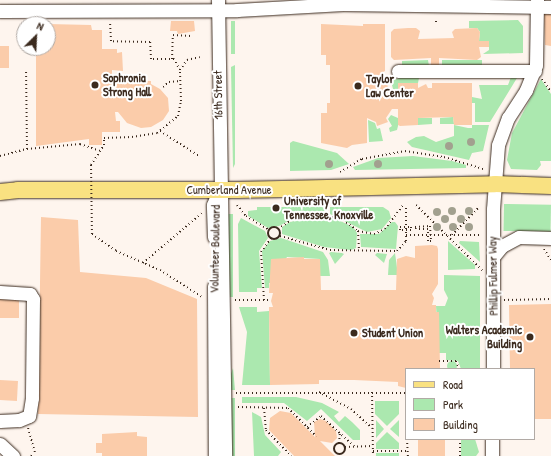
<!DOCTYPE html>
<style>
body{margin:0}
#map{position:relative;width:551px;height:456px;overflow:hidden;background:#fef5ee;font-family:"Patrick Hand",sans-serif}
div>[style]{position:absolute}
.green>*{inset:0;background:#abe8af;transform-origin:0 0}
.round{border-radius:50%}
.building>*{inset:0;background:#fbccaa;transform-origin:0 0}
.path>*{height:2px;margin-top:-1px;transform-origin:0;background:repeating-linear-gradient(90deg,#3b2a1e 0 1px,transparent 0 4px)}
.path>.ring{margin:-1px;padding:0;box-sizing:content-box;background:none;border:2px solid #3b2a1e;border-radius:50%}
.roads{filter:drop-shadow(0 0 1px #3b2a1e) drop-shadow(0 0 1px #3b2a1e)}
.minor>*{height:13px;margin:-6.5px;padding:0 6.5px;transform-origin:6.5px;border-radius:6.5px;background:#fff}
.major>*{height:16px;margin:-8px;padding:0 8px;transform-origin:8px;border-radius:8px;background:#f9e181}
.path-bridge>*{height:2px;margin-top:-1px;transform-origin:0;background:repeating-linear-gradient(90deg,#3b2a1e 0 1px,transparent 0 4px)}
.trees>*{width:8px;height:8px;margin:-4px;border-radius:50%;background:#a2a08f}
.dots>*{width:11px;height:11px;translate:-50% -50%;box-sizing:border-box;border:2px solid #fff;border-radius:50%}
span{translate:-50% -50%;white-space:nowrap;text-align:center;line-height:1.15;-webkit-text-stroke:4px #fff;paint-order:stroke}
.poi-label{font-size:12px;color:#3b2a1e;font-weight:700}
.left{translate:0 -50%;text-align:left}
.right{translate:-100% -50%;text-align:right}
.street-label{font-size:12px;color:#3b2a1e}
.legend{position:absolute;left:405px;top:368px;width:130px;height:72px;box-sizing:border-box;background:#fff;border:1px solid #b1aaa5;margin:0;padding:5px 7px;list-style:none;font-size:12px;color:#3b2a1e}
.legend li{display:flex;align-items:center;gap:8px;height:20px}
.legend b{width:20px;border:1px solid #b1aaa5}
.north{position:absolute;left:16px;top:16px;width:40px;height:40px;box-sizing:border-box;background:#fff;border:1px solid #b1aaa5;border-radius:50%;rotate:24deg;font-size:11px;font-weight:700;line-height:16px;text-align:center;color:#3b2a1e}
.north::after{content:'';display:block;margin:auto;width:14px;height:18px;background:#3b2a1e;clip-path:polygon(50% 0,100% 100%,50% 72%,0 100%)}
</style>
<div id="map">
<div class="green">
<i style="clip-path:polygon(518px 20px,523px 26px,523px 53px,483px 54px,489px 50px,489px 41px,479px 41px,480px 32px,477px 28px,469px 28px,469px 21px)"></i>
<i style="left:231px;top:21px;width:4px;height:33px"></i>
<i style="clip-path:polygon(428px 60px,429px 66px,402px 66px,402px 61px)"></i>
<i style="left:442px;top:60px;width:40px;height:6px"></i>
<i style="clip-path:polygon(235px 65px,235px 164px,233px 168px,231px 67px)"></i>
<i style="clip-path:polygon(408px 75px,425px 75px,425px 78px,419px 78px,418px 83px,398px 83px,398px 93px,394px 93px,391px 81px)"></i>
<i style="clip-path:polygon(511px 77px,517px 78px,490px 122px,475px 122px,475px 103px,472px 103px,472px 97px,482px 99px,479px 85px,508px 85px)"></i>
<i style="clip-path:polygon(541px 79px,551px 94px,551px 161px,540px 161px,541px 165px,537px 170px,511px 169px,507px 160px,512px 133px)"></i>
<i style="clip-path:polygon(391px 115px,398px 118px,398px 126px,397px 130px,390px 132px,389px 128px,392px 126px,388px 119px)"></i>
<i style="clip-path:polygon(453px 117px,454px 124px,440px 124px,440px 118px)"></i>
<i style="clip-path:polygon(418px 118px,432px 118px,432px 124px,418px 125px)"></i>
<i style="clip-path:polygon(368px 120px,375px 123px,377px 129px,380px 128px,383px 141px,369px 142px)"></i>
<i style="clip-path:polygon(454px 125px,468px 128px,472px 128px,472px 125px,489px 125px,483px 151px,472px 153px,469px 160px,412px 147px,407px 142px,416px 137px,424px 136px,436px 142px,454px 136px)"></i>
<i style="clip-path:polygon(293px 141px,337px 153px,349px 164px,331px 170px,290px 171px,290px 143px)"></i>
<i style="clip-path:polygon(413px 156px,452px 161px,466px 165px,466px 168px,355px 170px,353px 167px,378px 158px)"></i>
<i style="left:504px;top:204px;width:47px;height:27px;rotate:1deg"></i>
<i style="clip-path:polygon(257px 207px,323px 207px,325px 211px,298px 216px,279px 226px,268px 228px,248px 216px,248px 211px,257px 210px)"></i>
<i style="clip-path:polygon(330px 207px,383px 207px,389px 211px,391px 218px,382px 229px,367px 232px,330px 214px)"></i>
<i style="left:228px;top:214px;width:5px;height:83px"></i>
<i style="clip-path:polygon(315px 216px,332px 217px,353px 227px,357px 233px,356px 248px,351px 250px,324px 247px,282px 234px,282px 227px,290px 222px)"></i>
<i style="clip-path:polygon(241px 218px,265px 231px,268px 238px,259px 251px,262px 288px,257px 288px,257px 292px,239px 292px,238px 224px)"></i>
<i style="clip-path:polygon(392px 222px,395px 222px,398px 226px,396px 249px,361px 247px,360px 234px,379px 234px)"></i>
<i style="clip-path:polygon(281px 238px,323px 252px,328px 260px,330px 276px,320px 276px,320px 259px,287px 257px,272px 283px,269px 283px,269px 288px,265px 288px,262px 251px,270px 241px)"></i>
<i style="clip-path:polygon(448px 241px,475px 265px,475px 269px,448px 270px)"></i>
<i style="clip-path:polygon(460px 241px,479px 242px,480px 262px,459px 243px)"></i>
<i style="clip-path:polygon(331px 252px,342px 253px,344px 254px,335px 264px,329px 253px)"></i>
<i style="clip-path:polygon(377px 253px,387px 254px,384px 263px,375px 255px)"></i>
<i style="clip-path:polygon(395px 253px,398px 275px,388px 275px,389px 260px)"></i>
<i style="clip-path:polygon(444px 275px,480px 276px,480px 369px,461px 369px,458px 361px,446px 360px,446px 353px,439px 353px,436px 306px,445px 306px,448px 298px,444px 290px)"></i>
<i style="clip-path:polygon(239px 307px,257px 307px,257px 312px,269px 311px,270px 385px,242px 385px,247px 332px)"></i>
<i class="round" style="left:447px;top:361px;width:10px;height:10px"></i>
<i style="clip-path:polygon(233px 368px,235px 390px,231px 390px,230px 377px)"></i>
<i style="clip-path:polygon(242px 397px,296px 397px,322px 403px,339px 412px,334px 416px,339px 422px,345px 416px,352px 422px,360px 430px,360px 440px,353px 440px,321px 409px,307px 421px,284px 403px,242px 403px)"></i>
<i style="clip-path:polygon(230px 398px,235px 398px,235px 456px,231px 456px)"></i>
<i style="clip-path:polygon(375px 401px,399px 401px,399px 414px,387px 426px,375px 414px)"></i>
<i style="clip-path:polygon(252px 412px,261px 417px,265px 435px,281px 452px,278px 456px,254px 456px)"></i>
<i style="clip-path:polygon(376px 420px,384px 429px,376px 438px)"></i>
<i style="clip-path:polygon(399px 420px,399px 437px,390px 429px)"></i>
<i style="clip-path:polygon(387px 432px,399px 443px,399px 449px,376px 449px,376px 443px)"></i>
<i style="clip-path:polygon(461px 439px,475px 439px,479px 452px,476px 456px,461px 456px)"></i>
<i style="left:376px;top:453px;width:23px;height:3px"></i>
</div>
<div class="building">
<i style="clip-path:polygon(544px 14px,551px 14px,551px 46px,545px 45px)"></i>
<i style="clip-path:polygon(171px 21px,194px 21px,195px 31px,178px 34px,177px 31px,170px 31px)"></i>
<i style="clip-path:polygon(48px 24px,91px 25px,92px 30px,102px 30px,102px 49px,117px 49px,117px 53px,122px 52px,123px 71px,112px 70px,112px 80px,151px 81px,151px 84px,160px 89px,168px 98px,169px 111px,163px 120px,151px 127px,141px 128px,127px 123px,118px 112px,115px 112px,116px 121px,120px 121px,120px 132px,102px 132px,102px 145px,89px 145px,89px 139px,36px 146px,36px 48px,48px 48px)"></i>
<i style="clip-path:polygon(321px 24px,363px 26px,363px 24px,385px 24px,385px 71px,383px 72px,390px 93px,398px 93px,398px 83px,418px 83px,418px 88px,426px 84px,428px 88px,432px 88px,432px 83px,472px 83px,472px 125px,454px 125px,453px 117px,418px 118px,418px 125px,400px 126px,398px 125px,398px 109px,392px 109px,386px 118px,388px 122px,377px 126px,376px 122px,367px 118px,367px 143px,352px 145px,347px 148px,321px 143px,321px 113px,327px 113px,327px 103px,330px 103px,330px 65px,326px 65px,326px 55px,321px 55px)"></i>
<i style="clip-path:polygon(408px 28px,416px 28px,420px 31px,418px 39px,454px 38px,452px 32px,455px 29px,477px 28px,480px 32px,479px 41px,489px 41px,489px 47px,479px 47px,481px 57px,477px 60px,439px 58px,439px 66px,431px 66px,431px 58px,394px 60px,391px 57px,391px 32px,394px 29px)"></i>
<i style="left:0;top:46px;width:9px;height:22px"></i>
<i style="clip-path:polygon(41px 217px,78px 220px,80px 272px,146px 278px,197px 299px,198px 417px,38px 414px)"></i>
<i style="clip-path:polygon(415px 246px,432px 245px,437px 246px,438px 249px,438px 284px,432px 294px,434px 298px,432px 305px,436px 305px,436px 312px,439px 312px,440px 369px,406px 369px,406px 388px,398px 386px,398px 382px,354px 380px,319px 380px,319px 384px,270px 385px,269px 307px,273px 307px,271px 301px,273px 293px,269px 293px,271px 259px,304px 257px,304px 259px,320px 259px,321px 290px,396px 290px,397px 259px,406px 256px,415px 258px)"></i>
<i style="left:0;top:299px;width:19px;height:19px"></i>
<i style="clip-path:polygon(551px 304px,551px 419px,534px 419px,534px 369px,510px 369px,509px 305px)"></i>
<i style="left:0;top:380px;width:18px;height:20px;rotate:3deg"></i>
<i style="clip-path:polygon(280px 411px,291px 413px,315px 437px,314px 422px,320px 419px,326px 421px,336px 431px,337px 438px,332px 443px,320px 441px,335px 456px,294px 456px,269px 430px,270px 418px)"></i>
<i style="clip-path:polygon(137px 432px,137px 436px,147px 437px,147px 456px,102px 456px,102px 453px,96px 453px,96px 443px,102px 443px,102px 434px)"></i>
<i style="left:418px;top:439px;width:27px;height:17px"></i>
</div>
<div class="path">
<i style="left:436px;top:21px;width:4px;rotate:90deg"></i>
<i style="left:172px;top:59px;width:24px;rotate:-88deg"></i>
<i style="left:173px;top:35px;width:18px;rotate:3deg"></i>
<i style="left:180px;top:70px;width:12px;rotate:-55deg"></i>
<i style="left:187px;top:60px;width:13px;rotate:-13deg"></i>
<i style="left:542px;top:79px;width:16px;rotate:55deg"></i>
<i style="left:163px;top:87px;width:8px;rotate:-40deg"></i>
<i style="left:169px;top:82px;width:11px;rotate:-5deg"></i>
<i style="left:160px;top:131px;width:46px;rotate:32.7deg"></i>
<i style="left:27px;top:149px;width:53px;rotate:-5.4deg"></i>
<i style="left:80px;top:144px;width:21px;rotate:19deg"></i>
<i style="left:0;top:156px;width:28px;rotate:-15deg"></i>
<i style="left:27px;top:149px;width:78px;rotate:-90.7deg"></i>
<i style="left:91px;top:165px;width:24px;rotate:-57deg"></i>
<i style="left:104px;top:145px;width:7px;rotate:-90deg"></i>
<i style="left:104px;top:138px;width:28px;rotate:-2deg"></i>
<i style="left:132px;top:137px;width:25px;rotate:-9deg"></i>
<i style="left:157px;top:133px;width:27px;rotate:-39deg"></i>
<i style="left:178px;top:116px;width:15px;rotate:-79deg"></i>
<i style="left:181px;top:101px;width:31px;rotate:-92deg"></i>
<i style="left:180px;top:70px;width:13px;rotate:-119deg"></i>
<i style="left:174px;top:59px;width:23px;rotate:180deg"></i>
<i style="left:151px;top:59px;width:17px;rotate:-93deg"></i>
<i style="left:150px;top:42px;width:39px;rotate:-179deg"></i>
<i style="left:111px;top:41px;width:18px;rotate:-93deg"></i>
<i style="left:340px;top:172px;width:26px;rotate:-31deg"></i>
<i style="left:362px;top:159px;width:44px;rotate:-10.5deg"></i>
<i style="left:405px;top:151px;width:39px;rotate:9deg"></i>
<i style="left:444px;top:157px;width:41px;rotate:17.1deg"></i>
<i style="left:237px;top:205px;width:14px;rotate:51deg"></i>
<i style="left:246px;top:216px;width:27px;rotate:31deg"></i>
<i style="left:416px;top:205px;width:93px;rotate:44.6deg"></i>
<i style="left:430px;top:226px;width:15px;rotate:86deg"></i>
<i style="left:431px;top:241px;width:3px;rotate:180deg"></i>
<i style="left:428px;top:241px;width:12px;rotate:-90deg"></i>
<i style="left:428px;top:229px;width:12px;rotate:180deg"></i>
<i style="left:416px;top:229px;width:2px;rotate:-117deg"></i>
<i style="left:415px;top:227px;width:15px;rotate:-4deg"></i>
<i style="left:400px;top:227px;width:11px"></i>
<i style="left:411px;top:227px;width:3px;rotate:90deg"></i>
<i style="left:411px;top:230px;width:11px;rotate:180deg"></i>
<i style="left:400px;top:230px;width:3px;rotate:-90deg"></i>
<i class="ring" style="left:268px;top:227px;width:10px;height:10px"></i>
<i style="left:278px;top:229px;width:18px;rotate:-34deg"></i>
<i style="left:293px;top:219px;width:27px;rotate:-10deg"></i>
<i style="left:320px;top:214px;width:24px;rotate:15deg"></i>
<i style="left:343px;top:220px;width:19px;rotate:36deg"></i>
<i style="left:358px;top:231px;width:16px;rotate:11deg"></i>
<i style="left:374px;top:234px;width:12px;rotate:-24deg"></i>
<i style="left:385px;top:229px;width:30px;rotate:-53deg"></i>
<i style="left:358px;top:231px;width:20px;rotate:87deg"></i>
<i style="left:92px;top:234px;width:29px;rotate:35deg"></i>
<i style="left:116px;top:251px;width:48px;rotate:23.4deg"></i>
<i style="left:160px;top:270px;width:50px;rotate:32.7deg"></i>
<i style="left:406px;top:235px;width:75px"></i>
<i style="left:452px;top:235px;width:39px;rotate:-46deg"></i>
<i style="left:280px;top:236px;width:52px;rotate:15.6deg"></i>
<i style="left:330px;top:250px;width:67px;rotate:0.9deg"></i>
<i style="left:397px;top:251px;width:13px;rotate:-48deg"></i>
<i style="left:406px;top:241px;width:36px;rotate:-90deg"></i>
<i style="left:544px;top:249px;width:13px;rotate:58deg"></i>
<i style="left:143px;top:263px;width:77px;rotate:-40.3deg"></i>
<i style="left:235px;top:300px;width:36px"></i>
<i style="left:264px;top:300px;width:48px;rotate:-93.6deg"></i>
<i style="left:261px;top:252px;width:17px;rotate:-54deg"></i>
<i style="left:504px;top:300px;width:47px;rotate:-1.2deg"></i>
<i style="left:439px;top:361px;width:17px"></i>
<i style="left:456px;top:361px;width:9px;rotate:69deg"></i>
<i style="left:319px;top:392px;width:36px;rotate:28deg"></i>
<i style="left:351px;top:409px;width:28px;rotate:42deg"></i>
<i style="left:372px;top:392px;width:64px;rotate:89.1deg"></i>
<i style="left:236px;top:393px;width:170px"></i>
<i style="left:238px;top:407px;width:50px;rotate:1.1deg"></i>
<i style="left:288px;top:408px;width:40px;rotate:45deg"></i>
<i style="left:264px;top:408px;width:22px;rotate:85deg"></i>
<i style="left:266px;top:430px;width:36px;rotate:46deg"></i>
<i style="left:307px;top:427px;width:18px;rotate:-38deg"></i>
<i style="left:321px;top:416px;width:46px;rotate:42.4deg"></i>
<i style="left:28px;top:428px;width:25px;rotate:74deg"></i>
<i style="left:407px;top:439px;width:17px;rotate:87deg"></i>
<i style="left:460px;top:439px;width:17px;rotate:90deg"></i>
<i class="ring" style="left:333.5px;top:442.5px;width:9px;height:9px"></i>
<i style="left:339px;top:443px;width:11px;rotate:-85deg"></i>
<i style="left:345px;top:447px;width:27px;rotate:-2deg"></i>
<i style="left:373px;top:451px;width:35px"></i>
<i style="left:31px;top:456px;width:3px;rotate:-45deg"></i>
</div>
<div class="roads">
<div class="minor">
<i style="left:218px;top:0;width:456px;rotate:89.1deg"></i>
<i style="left:0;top:11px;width:237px;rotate:-0.2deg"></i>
<i style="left:237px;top:10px;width:106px;rotate:-3.2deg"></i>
<i style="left:343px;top:4px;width:208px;rotate:0.8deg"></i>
<i style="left:398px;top:71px;width:137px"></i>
<i style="left:214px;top:237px;width:32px;rotate:-92deg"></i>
<i style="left:213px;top:205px;width:16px;rotate:-68deg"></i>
<i style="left:493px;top:257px;width:14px;rotate:-51deg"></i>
<i style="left:502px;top:246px;width:19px;rotate:-28deg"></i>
<i style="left:519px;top:237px;width:32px;rotate:2deg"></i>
<i style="left:214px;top:286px;width:170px;rotate:89.7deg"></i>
<i style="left:0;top:292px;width:30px;rotate:4deg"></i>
<i style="left:30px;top:294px;width:6px;rotate:59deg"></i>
<i style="left:33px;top:299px;width:99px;rotate:90.6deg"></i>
<i style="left:32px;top:398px;width:18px;rotate:99deg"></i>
<i style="left:29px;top:416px;width:11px;rotate:158deg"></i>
<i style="left:19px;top:420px;width:19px;rotate:177deg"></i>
<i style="left:493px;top:369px;width:160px;rotate:-90deg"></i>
<i style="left:493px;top:209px;width:64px;rotate:-85.5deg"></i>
<i style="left:498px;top:145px;width:29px;rotate:-70deg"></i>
<i style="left:508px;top:118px;width:33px;rotate:-57deg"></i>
<i style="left:526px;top:90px;width:27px;rotate:-68deg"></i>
<i style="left:536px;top:65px;width:65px;rotate:-89.1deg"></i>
<i style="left:0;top:444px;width:18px;rotate:43deg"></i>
<i style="left:492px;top:456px;width:17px;rotate:-90deg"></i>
</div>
<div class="major">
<i style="left:0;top:192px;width:18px;rotate:-6deg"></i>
<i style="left:18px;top:190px;width:219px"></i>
<i style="left:237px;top:190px;width:258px;rotate:-1.3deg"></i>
<i style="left:495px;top:184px;width:56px;rotate:2deg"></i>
</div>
</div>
<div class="path-bridge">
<i style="left:91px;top:165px;width:69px;rotate:89.2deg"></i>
</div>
<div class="trees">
<i style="left:471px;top:142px"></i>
<i style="left:449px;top:146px"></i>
<i style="left:329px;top:164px"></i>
<i style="left:378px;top:164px"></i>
<i style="left:452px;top:211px"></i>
<i style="left:469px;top:211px"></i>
<i style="left:437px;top:212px"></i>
<i style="left:445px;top:219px"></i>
<i style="left:461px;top:219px"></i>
<i style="left:437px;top:227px"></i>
<i style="left:453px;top:227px"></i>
<i style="left:469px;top:227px"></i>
</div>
<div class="dots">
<i style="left:95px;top:85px;background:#3b2a1e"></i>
<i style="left:358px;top:86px;background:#3b2a1e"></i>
<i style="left:276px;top:208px;background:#3b2a1e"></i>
<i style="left:354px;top:333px;background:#3b2a1e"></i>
<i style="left:530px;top:337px;background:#3b2a1e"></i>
</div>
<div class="poi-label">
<span class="left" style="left:103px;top:85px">Sophronia<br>Strong Hall</span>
<span class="left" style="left:366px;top:86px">Taylor<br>Law Center</span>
<span class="left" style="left:284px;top:208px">University of<br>Tennessee, Knoxville</span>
<span class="right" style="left:522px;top:337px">Walters Academic<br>Building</span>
<span class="left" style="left:362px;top:333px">Student Union</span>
</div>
<div class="street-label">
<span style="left:218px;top:95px;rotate:-91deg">16th Street</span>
<span style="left:229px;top:190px">Cumberland Avenue</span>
<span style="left:215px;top:249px;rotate:-89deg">Volunteer Boulevard</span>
<span style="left:493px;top:276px;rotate:-91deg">Phillip Fulmer Way</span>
</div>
<ul class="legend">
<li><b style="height:5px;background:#f9e181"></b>Road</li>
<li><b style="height:11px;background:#abe8af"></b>Park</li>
<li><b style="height:11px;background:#fbccaa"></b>Building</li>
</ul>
<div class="north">N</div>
</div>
